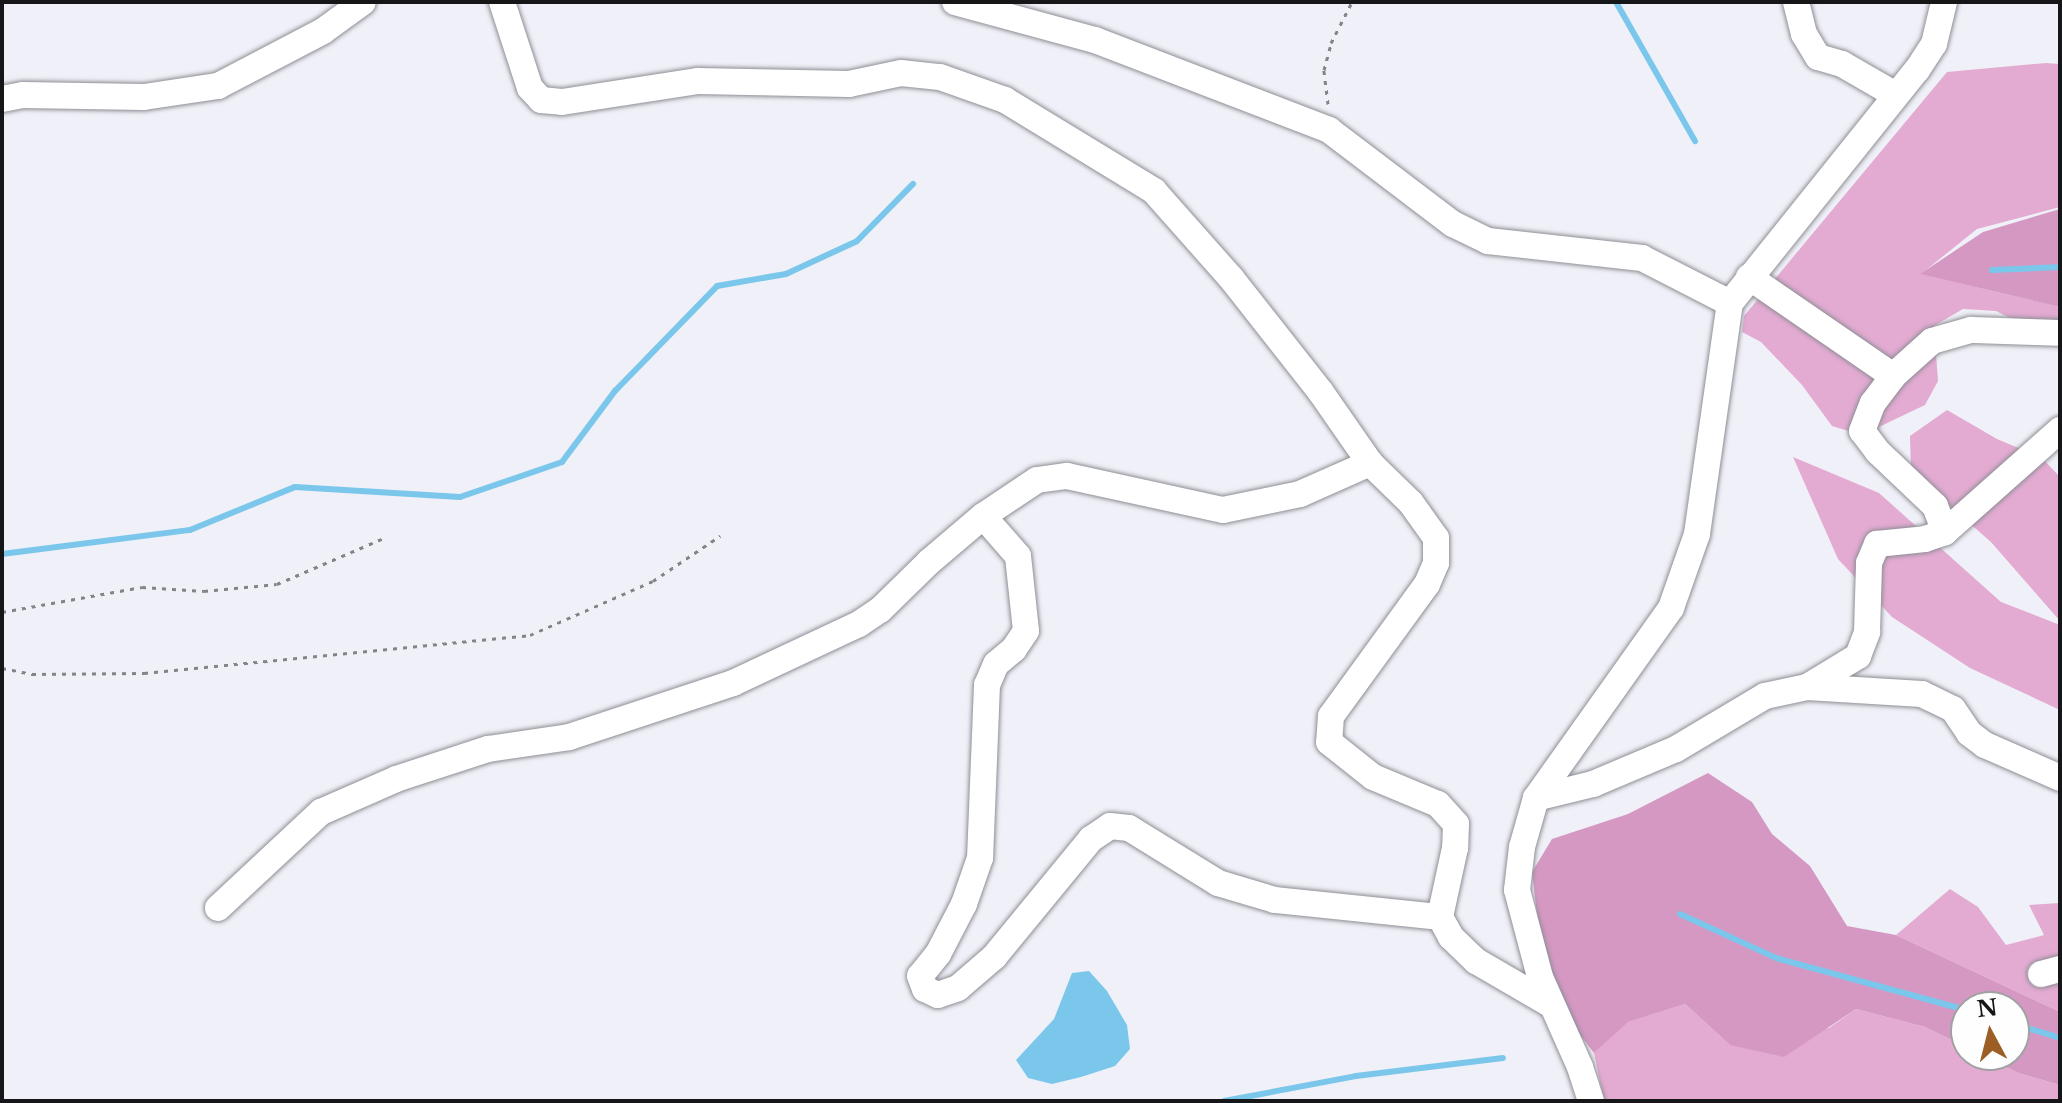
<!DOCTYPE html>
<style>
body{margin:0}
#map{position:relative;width:2062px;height:1103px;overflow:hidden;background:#f0f0f8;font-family:"Libre Baskerville",serif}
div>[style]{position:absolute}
.green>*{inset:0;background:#e3abd2}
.forest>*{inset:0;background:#d598c3}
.water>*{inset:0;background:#7ac7eb}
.stream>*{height:6px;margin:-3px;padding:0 3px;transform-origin:3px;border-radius:3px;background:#7ac7eb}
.path>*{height:3px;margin-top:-1.5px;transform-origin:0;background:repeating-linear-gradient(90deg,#838388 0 4px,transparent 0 10px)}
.roads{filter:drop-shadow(0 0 2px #8e8e95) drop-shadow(0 0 2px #8e8e95)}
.minor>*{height:26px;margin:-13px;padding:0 13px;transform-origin:13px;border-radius:13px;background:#fff}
span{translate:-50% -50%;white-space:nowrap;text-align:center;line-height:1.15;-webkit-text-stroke:6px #fefefe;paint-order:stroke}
.frame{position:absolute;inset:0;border:4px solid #161619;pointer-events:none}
.north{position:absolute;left:1950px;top:991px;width:80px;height:80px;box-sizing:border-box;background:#fefefe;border:2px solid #a1a1a2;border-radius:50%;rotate:353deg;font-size:22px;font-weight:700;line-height:32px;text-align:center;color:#161619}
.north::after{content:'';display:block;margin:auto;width:28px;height:36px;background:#9c5e24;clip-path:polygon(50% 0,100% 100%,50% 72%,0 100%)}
</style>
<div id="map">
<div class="green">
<i style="clip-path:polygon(2046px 63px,2060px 64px,2060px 207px,1977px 229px,1921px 274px,2060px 307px,2060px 343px,1996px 311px,1963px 309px,1934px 326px,1938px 381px,1925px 405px,1862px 435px,1832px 426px,1802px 385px,1761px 342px,1742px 332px,1744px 316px,1947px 72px)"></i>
<i style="clip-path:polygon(1947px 410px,1997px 439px,2042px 458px,2060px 477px,2060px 621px,1991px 542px,1911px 472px,1910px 436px)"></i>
<i style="clip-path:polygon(1793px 457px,1879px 493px,2001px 602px,2060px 625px,2060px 710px,1970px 668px,1892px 617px,1838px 559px)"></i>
<i style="clip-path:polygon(1950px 889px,1978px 907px,2006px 945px,2044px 935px,2029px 905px,2060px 903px,2060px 1012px,1896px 935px)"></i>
<i style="clip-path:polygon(1685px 1004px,1730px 1045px,1829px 1028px,1856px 1009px,1925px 1027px,1966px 1047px,1966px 1055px,1982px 1055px,2018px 1073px,2060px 1085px,2060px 1101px,1604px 1101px,1594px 1053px,1627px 1022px)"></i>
</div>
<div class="forest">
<i style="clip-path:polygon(2060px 209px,2060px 307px,1920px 274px,1983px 232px)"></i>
<i style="clip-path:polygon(1708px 773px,1752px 802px,1772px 834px,1810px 866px,1847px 926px,1896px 935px,2060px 1012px,2060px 1085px,2018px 1073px,1982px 1055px,2014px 1055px,2014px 1007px,1966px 1007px,1966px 1047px,1925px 1027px,1856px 1009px,1784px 1057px,1730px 1045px,1685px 1004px,1628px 1022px,1594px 1053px,1574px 1027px,1542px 956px,1532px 872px,1552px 839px,1628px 814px)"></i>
</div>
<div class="water">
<i style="clip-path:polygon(1089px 971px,1107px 991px,1127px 1025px,1130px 1049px,1115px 1066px,1081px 1077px,1052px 1084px,1028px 1078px,1016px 1060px,1054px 1019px,1072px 973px)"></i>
</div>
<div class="stream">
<i style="left:1616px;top:2px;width:160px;rotate:60.4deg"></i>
<i style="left:1992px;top:270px;width:68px;rotate:-2.5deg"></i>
<i style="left:2px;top:554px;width:190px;rotate:-7.3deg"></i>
<i style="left:190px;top:530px;width:113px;rotate:-22.3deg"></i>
<i style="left:295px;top:487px;width:165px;rotate:3.5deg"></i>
<i style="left:460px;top:497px;width:108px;rotate:-18.9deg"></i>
<i style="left:562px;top:462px;width:89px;rotate:-53.3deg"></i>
<i style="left:615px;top:391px;width:146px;rotate:-45.8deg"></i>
<i style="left:717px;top:286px;width:70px;rotate:-9.9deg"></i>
<i style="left:786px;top:274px;width:78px;rotate:-24.9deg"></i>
<i style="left:857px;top:241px;width:80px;rotate:-45.5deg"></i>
<i style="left:1680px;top:914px;width:106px;rotate:24.6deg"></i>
<i style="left:1776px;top:958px;width:197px;rotate:15.3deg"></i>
<i style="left:2014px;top:1024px;width:48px;rotate:16.9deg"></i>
<i style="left:1224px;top:1101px;width:134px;rotate:-10.7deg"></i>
<i style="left:1356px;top:1076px;width:148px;rotate:-7deg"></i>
</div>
<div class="path">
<i style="left:1328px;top:104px;width:34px;rotate:-97deg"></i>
<i style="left:1324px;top:70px;width:28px;rotate:-75deg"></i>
<i style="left:1331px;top:43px;width:46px;rotate:-62.9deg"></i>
<i style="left:2px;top:612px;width:142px;rotate:-10.1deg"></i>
<i style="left:142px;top:587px;width:62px;rotate:3.7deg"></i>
<i style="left:204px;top:591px;width:73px;rotate:-5.5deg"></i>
<i style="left:277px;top:584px;width:116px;rotate:-23.3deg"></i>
<i style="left:2px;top:668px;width:31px;rotate:11deg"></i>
<i style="left:32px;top:674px;width:112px;rotate:-0.5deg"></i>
<i style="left:144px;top:673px;width:388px;rotate:-5.6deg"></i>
<i style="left:530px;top:635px;width:134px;rotate:-23.7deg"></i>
<i style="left:653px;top:581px;width:81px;rotate:-33.9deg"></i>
</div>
<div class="roads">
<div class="minor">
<i style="left:502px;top:2px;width:90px;rotate:72deg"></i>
<i style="left:530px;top:88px;width:16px;rotate:47deg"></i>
<i style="left:541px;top:100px;width:21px;rotate:5deg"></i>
<i style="left:562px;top:102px;width:138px;rotate:-8.8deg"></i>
<i style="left:698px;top:81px;width:151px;rotate:1.1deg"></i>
<i style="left:849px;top:84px;width:53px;rotate:-11.9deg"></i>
<i style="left:901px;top:73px;width:39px;rotate:6deg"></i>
<i style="left:940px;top:77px;width:69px;rotate:19.5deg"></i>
<i style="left:1005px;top:100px;width:175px;rotate:31.4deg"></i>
<i style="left:1154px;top:191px;width:116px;rotate:48.5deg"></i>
<i style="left:1231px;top:278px;width:144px;rotate:51.8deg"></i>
<i style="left:1320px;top:391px;width:88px;rotate:55.2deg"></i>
<i style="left:1370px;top:463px;width:57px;rotate:44.3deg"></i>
<i style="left:1411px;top:503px;width:43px;rotate:54.5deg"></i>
<i style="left:1436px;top:538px;width:25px;rotate:90deg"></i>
<i style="left:1436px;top:563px;width:23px;rotate:113deg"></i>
<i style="left:1427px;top:584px;width:163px;rotate:126deg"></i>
<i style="left:1331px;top:716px;width:26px;rotate:94deg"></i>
<i style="left:1329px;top:742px;width:56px;rotate:38.5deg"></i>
<i style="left:1373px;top:777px;width:70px;rotate:22.6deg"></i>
<i style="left:1438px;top:804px;width:27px;rotate:48deg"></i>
<i style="left:1456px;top:824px;width:24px;rotate:92deg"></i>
<i style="left:1455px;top:848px;width:71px;rotate:102.3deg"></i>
<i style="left:1440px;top:917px;width:23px;rotate:61deg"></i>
<i style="left:1451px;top:937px;width:35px;rotate:44deg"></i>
<i style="left:1476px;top:961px;width:86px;rotate:30.2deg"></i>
<i style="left:955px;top:2px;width:145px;rotate:15.2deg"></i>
<i style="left:1095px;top:40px;width:251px;rotate:21deg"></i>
<i style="left:1329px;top:130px;width:156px;rotate:37.2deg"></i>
<i style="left:1453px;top:224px;width:39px;rotate:26deg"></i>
<i style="left:1488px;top:241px;width:155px;rotate:6.3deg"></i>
<i style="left:1642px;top:258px;width:99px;rotate:27.1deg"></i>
<i style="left:1796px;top:2px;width:33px;rotate:76deg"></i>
<i style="left:1804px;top:34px;width:27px;rotate:59deg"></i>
<i style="left:1818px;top:57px;width:25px;rotate:16deg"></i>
<i style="left:1842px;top:64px;width:62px;rotate:29.9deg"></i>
<i style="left:2px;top:99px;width:21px;rotate:-11deg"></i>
<i style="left:23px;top:95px;width:121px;rotate:0.9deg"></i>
<i style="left:144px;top:97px;width:75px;rotate:-8.5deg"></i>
<i style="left:218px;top:86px;width:119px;rotate:-27.6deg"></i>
<i style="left:323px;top:31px;width:49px;rotate:-35.9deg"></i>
<i style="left:1749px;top:277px;width:175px;rotate:34.5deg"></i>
<i style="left:983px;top:516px;width:53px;rotate:48.8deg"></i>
<i style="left:1018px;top:556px;width:75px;rotate:83.9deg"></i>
<i style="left:1026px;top:631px;width:22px;rotate:124deg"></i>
<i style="left:1014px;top:649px;width:23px;rotate:140deg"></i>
<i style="left:996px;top:664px;width:23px;rotate:113deg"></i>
<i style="left:987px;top:685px;width:173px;rotate:92.3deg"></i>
<i style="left:980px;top:858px;width:49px;rotate:109.2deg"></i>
<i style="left:964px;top:904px;width:56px;rotate:117.5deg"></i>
<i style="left:938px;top:954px;width:28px;rotate:129deg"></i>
<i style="left:920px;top:976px;width:14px;rotate:69deg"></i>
<i style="left:925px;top:989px;width:14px;rotate:25deg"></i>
<i style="left:938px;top:995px;width:21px;rotate:-19deg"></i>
<i style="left:958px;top:988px;width:48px;rotate:-40.7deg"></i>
<i style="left:994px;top:957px;width:153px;rotate:-50.6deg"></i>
<i style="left:1091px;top:839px;width:23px;rotate:-34deg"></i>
<i style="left:1110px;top:826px;width:19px;rotate:6deg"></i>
<i style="left:1129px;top:828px;width:105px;rotate:31.7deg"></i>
<i style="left:1218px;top:883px;width:59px;rotate:16.6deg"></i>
<i style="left:1275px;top:900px;width:166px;rotate:5.9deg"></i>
<i style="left:1945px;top:532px;width:28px;rotate:-111deg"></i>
<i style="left:1935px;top:506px;width:79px;rotate:-136.5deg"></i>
<i style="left:1878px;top:452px;width:26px;rotate:-127deg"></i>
<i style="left:1862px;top:431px;width:30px;rotate:-69deg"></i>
<i style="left:1873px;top:403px;width:34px;rotate:-53deg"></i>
<i style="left:1893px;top:376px;width:52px;rotate:-41.9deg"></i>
<i style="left:1932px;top:341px;width:41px;rotate:-15.8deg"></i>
<i style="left:1971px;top:330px;width:89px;rotate:1.9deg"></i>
<i style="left:1807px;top:687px;width:60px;rotate:-31.3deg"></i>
<i style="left:1858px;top:656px;width:26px;rotate:-69deg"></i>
<i style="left:1867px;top:632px;width:69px;rotate:-88.3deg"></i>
<i style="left:1869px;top:563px;width:21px;rotate:-67deg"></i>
<i style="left:1877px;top:544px;width:48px;rotate:-5.9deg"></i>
<i style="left:1925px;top:539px;width:21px;rotate:-19deg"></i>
<i style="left:1945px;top:532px;width:154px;rotate:-41.6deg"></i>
<i style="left:1536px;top:798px;width:59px;rotate:-13.8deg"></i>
<i style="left:1593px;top:784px;width:90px;rotate:-22.9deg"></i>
<i style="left:1676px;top:749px;width:104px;rotate:-30.8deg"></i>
<i style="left:1765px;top:696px;width:43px;rotate:-12.1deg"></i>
<i style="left:1807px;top:687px;width:115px;rotate:3.5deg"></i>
<i style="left:1922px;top:694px;width:34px;rotate:26deg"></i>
<i style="left:1953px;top:709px;width:29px;rotate:56deg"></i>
<i style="left:1969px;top:733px;width:20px;rotate:37deg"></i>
<i style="left:1985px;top:745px;width:82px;rotate:23.7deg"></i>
<i style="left:218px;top:908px;width:141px;rotate:-43deg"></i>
<i style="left:321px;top:812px;width:82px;rotate:-23.7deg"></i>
<i style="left:396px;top:779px;width:97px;rotate:-18.1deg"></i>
<i style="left:488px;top:749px;width:82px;rotate:-8.4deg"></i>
<i style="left:569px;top:737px;width:173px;rotate:-18.2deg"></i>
<i style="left:733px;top:683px;width:139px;rotate:-25.1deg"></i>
<i style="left:859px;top:624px;width:25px;rotate:-34deg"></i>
<i style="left:880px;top:610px;width:69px;rotate:-44.4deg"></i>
<i style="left:929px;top:562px;width:71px;rotate:-40.4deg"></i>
<i style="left:983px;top:516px;width:65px;rotate:-33.7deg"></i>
<i style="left:1037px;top:480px;width:30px;rotate:-8deg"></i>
<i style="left:1067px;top:476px;width:160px;rotate:12.3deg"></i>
<i style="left:1223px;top:510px;width:79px;rotate:-11.7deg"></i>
<i style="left:1300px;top:494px;width:77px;rotate:-23.9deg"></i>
<i style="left:2041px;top:974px;width:20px;rotate:-15deg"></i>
<i style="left:1591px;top:1101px;width:36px;rotate:-108deg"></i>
<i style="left:1580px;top:1067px;width:98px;rotate:-114deg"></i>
<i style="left:1540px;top:977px;width:90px;rotate:-104.8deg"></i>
<i style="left:1517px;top:890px;width:43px;rotate:-83.4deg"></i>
<i style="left:1522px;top:847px;width:51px;rotate:-74.1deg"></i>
<i style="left:1536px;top:798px;width:233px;rotate:-54.6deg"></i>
<i style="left:1671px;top:608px;width:78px;rotate:-70.6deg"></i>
<i style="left:1697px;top:534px;width:233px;rotate:-81.9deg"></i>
<i style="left:1730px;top:303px;width:299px;rotate:-51.3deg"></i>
<i style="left:1917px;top:70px;width:31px;rotate:-57deg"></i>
<i style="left:1934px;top:44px;width:43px;rotate:-76.6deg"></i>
</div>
</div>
<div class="frame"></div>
<div class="north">N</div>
</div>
